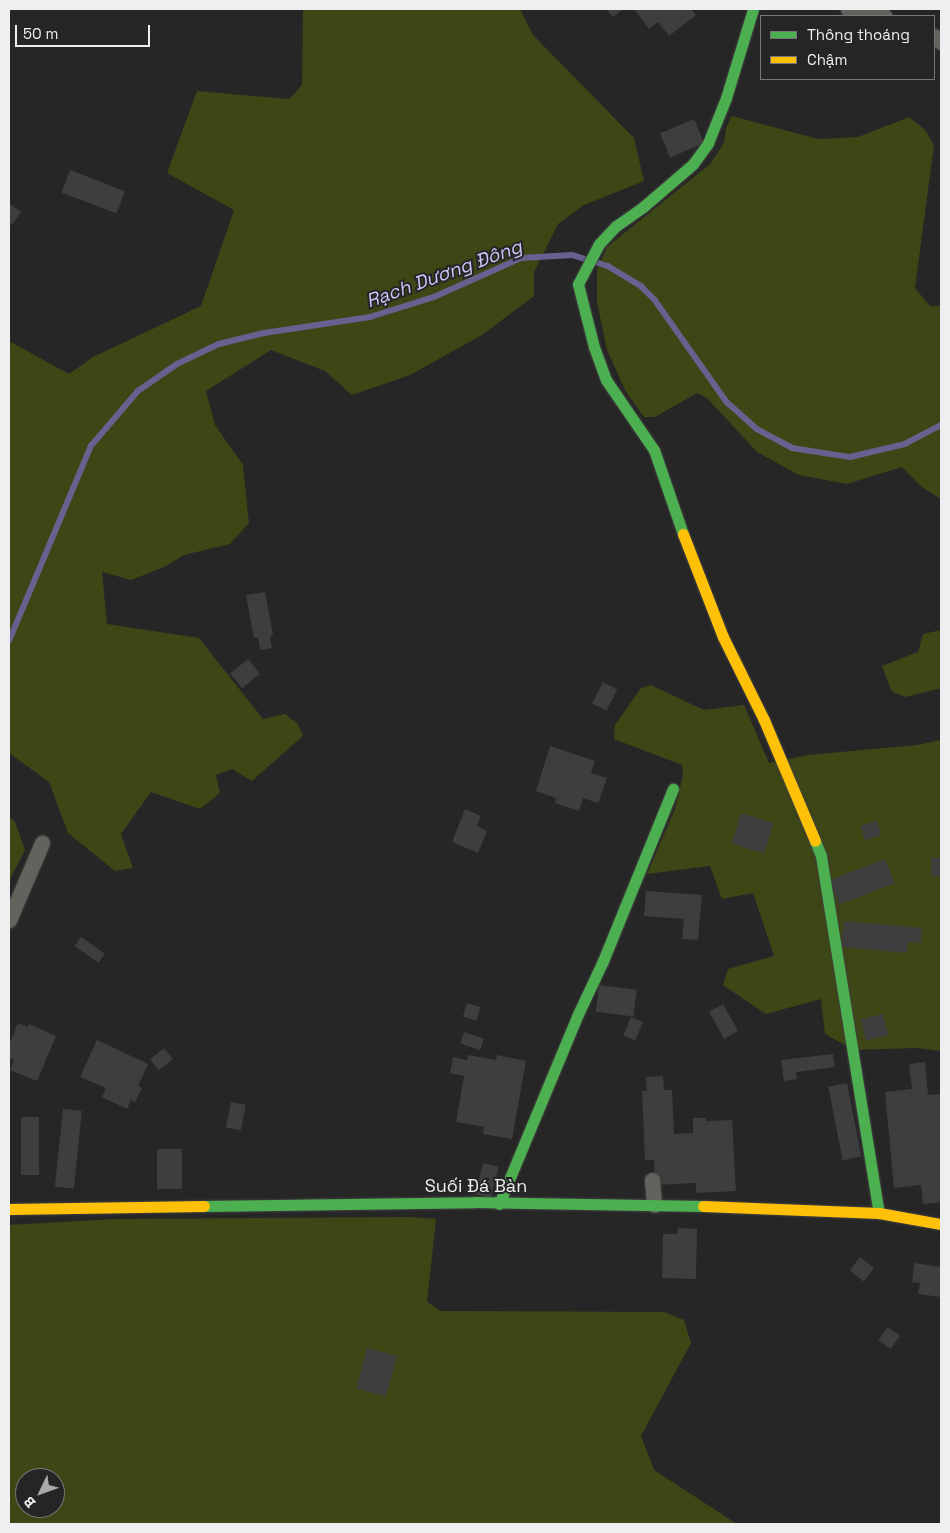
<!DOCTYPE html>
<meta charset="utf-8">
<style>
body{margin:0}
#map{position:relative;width:950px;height:1533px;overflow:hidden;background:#262626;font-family:"Space Grotesk",sans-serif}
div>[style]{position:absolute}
.green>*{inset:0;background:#3d4615}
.stream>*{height:5.5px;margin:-2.75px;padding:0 2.75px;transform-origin:2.75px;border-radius:2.75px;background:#686190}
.building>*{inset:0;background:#3e3e3e;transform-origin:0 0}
.roads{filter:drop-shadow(0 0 1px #424242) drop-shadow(0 0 1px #424242)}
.street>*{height:15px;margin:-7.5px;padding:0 7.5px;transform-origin:7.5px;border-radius:7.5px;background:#62635c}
.fast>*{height:11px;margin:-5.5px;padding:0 5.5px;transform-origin:5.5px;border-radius:5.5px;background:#4caf50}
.slow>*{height:11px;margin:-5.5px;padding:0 5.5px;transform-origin:5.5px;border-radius:5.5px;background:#ffc107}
span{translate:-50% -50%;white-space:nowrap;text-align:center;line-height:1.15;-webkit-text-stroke:4px #252527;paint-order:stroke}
.street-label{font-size:18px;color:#efeff1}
.water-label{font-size:19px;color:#ccc5f6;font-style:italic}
.frame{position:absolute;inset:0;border:10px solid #efeff1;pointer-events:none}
.legend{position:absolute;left:760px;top:15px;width:175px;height:65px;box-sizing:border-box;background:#252527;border:1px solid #767678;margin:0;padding:6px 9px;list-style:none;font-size:15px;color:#efeff1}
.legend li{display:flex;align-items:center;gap:10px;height:25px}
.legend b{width:25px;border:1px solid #767678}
.north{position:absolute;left:15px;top:1468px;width:50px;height:50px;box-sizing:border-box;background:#252527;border:1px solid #767678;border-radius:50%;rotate:228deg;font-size:14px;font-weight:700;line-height:20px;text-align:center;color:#efeff1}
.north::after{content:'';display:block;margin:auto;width:18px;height:22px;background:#a9a9aa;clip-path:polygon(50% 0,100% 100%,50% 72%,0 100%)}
.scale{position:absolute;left:15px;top:25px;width:135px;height:22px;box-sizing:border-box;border:2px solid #efeff1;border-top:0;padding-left:6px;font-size:15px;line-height:18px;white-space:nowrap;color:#efeff1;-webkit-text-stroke:4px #252527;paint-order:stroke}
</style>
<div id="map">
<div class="green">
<i style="clip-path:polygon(303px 9px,520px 9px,533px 35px,634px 138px,644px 181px,584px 205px,558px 224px,534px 272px,534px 296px,482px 335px,410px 375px,352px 395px,325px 371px,271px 350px,206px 391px,215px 425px,243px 465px,249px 523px,230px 544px,184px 555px,164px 567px,131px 580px,102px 572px,107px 624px,199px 638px,263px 719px,285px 714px,298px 724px,303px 736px,252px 781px,232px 769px,216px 775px,220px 793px,200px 809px,151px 792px,121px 834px,133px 868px,115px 871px,68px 833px,49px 782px,9px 753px,9px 341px,69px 374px,93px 357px,201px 306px,234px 210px,167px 173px,197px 91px,289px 99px,302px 85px)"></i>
<i style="clip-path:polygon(732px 116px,818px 139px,858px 137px,909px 117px,925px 130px,934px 145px,915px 288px,930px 306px,941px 306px,941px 499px,922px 487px,902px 467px,847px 484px,799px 475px,757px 452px,707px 398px,697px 393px,655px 417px,644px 417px,626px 392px,607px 350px,597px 302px,597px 270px,607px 247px,710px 164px,724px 143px,726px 128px)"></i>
<i style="clip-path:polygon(941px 630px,941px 688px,906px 697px,892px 692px,882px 666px,918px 652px,923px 634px)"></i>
<i style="clip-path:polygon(651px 685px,704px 710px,744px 705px,769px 763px,808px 755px,917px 745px,941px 740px,941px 1051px,916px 1048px,854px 1050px,825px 1034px,821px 999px,766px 1014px,723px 985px,728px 969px,774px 956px,753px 893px,722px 899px,710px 866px,647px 874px,675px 809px,683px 775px,682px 765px,614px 739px,615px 725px,641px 688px)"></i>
<i style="clip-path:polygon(9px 817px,15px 822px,25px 850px,9px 881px)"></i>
<i style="clip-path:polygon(evenodd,411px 1217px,436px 1219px,427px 1302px,441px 1311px,664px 1312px,684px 1320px,691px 1343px,641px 1436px,654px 1470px,737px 1524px,9px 1524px,9px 1225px,114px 1219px,411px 1217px,25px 1478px,55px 1478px,55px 1508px,25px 1508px,25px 1478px)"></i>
</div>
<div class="stream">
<i style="left:9px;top:641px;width:212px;rotate:-67.2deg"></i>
<i style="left:91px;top:446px;width:72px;rotate:-49.5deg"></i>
<i style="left:138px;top:391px;width:47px;rotate:-34.7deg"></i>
<i style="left:177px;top:364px;width:47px;rotate:-25.5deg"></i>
<i style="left:219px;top:344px;width:46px;rotate:-13.7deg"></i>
<i style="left:264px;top:333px;width:107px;rotate:-8.6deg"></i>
<i style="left:370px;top:317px;width:67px;rotate:-17.4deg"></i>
<i style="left:434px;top:297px;width:95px;rotate:-24.1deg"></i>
<i style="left:521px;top:258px;width:51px;rotate:-3.4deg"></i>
<i style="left:572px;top:255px;width:38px;rotate:17deg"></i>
<i style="left:608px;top:266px;width:39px;rotate:31deg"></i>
<i style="left:641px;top:286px;width:20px;rotate:45deg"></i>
<i style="left:655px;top:300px;width:125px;rotate:54.8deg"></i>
<i style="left:727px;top:402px;width:40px;rotate:42deg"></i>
<i style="left:757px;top:429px;width:40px;rotate:28deg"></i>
<i style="left:792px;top:448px;width:59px;rotate:8.8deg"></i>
<i style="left:850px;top:457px;width:57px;rotate:-13.3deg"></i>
<i style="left:905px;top:444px;width:41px;rotate:-27.8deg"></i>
</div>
<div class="building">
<i style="clip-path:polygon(606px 9px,623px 9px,613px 17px)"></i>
<i style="clip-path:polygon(634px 9px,691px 9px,696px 15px,669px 36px,658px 22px,649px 29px)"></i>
<i style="left:694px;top:119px;width:26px;height:37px;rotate:67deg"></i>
<i style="left:70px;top:170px;width:59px;height:24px;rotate:21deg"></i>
<i style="clip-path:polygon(10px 204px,21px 212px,12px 225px,9px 223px)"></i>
<i style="clip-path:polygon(265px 592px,273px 635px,270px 636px,272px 648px,260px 650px,258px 638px,254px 638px,246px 595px)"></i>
<i style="left:248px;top:659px;width:19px;height:23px;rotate:51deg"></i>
<i style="left:603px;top:682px;width:16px;height:24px;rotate:27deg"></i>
<i style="clip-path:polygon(550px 746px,595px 761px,591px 773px,607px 778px,598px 803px,583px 798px,579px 811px,555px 803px,556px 798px,536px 791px)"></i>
<i style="clip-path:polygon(465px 809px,481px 816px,477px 826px,487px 831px,478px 853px,452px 842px)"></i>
<i style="left:741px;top:813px;width:34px;height:32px;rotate:17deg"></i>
<i style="left:877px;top:821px;width:15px;height:17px;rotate:74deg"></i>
<i style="clip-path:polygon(941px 857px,941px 876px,932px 877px,931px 858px)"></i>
<i style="left:885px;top:859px;width:26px;height:59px;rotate:69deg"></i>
<i style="clip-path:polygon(646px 891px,702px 895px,698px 940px,682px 939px,684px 919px,644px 916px)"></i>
<i style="clip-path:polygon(844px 921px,922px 928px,921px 943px,908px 942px,907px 953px,841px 947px)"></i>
<i style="left:81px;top:937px;width:29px;height:11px;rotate:35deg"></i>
<i style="left:599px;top:985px;width:38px;height:27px;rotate:7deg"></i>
<i style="left:467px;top:1003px;width:14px;height:14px;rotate:17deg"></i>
<i style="left:723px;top:1004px;width:31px;height:16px;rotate:61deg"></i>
<i style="left:883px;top:1014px;width:22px;height:23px;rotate:77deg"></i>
<i style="left:631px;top:1017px;width:13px;height:20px;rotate:23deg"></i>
<i style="clip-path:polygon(18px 1023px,28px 1027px,29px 1024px,56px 1036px,37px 1081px,10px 1070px,14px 1060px,9px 1058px,9px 1045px)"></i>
<i style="left:464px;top:1032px;width:21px;height:12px;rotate:19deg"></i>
<i style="clip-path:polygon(97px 1040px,148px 1064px,138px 1086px,142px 1088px,135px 1102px,131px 1100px,127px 1109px,102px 1097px,106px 1088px,80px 1077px)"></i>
<i style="left:164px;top:1048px;width:14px;height:18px;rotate:51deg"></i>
<i style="clip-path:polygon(833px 1054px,835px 1067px,796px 1072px,797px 1079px,784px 1081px,781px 1060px)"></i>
<i style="clip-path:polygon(468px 1055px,496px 1060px,497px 1055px,526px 1061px,512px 1139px,483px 1134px,484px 1127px,456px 1122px,464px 1076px,450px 1073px,453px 1057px,467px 1060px)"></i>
<i style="clip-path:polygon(925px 1062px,928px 1095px,941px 1094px,941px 1202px,923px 1204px,921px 1185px,894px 1188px,885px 1092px,912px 1089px,909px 1064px)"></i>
<i style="clip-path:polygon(663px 1076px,664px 1090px,672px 1090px,674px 1134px,693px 1133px,693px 1118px,706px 1118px,706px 1121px,732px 1120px,736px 1191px,696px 1193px,696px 1183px,655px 1185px,654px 1160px,645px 1160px,642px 1091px,647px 1091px,646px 1077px)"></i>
<i style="left:847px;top:1083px;width:75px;height:19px;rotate:79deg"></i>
<i style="left:231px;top:1102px;width:15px;height:26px;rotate:11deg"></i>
<i style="left:63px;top:1109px;width:19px;height:78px;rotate:6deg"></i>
<i style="left:21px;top:1117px;width:18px;height:58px"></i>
<i style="left:157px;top:1149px;width:25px;height:40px"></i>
<i style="left:483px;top:1163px;width:16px;height:32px;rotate:14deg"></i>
<i style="clip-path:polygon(678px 1228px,697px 1229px,696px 1279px,662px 1278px,663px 1234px,677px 1234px)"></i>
<i style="left:860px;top:1257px;width:18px;height:17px;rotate:38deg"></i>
<i style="clip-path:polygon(914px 1263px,941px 1267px,941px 1297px,918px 1294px,920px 1283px,912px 1282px)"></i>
<i style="left:888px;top:1327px;width:15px;height:16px;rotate:37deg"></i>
<i style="left:367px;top:1348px;width:31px;height:42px;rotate:15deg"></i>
</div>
<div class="roads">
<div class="street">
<i style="left:848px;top:9px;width:37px;rotate:11deg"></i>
<i style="left:934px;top:36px;width:9px;rotate:41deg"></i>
<i style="left:9px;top:920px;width:84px;rotate:-66.8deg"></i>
<i style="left:652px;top:1180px;width:25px;rotate:85deg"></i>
</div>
<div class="fast">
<i style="left:683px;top:534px;width:89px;rotate:-109deg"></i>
<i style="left:654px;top:450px;width:85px;rotate:-124.4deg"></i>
<i style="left:606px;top:380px;width:35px;rotate:-110deg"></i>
<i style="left:594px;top:347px;width:65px;rotate:-104.3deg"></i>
<i style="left:578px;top:284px;width:45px;rotate:-62.3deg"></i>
<i style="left:599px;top:244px;width:25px;rotate:-47deg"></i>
<i style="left:616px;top:226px;width:33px;rotate:-35deg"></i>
<i style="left:643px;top:207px;width:66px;rotate:-40.7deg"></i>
<i style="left:693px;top:164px;width:26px;rotate:-54deg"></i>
<i style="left:708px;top:143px;width:48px;rotate:-68.2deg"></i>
<i style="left:726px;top:98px;width:93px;rotate:-73.1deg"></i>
<i style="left:815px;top:841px;width:16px;rotate:68deg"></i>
<i style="left:821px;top:856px;width:362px;rotate:80.8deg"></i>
<i style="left:499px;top:1204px;width:208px;rotate:-67.4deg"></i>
<i style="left:579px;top:1012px;width:56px;rotate:-64.8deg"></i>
<i style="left:603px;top:961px;width:186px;rotate:-67.9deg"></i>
<i style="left:204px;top:1206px;width:270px;rotate:-0.8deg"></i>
<i style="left:474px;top:1202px;width:229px;rotate:1deg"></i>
</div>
<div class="slow">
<i style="left:683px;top:534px;width:110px;rotate:68.8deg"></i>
<i style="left:723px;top:637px;width:93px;rotate:63.7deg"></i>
<i style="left:764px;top:720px;width:131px;rotate:67.1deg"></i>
<i style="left:703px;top:1206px;width:176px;rotate:2.3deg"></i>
<i style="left:879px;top:1213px;width:63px;rotate:10.1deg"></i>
<i style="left:9px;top:1209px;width:195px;rotate:-0.9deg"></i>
</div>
</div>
<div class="street-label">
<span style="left:476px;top:1186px">Suối Đá Bàn</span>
</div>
<div class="water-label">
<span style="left:444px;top:274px;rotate:-20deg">Rạch Dương Đông</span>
</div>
<div class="frame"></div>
<ul class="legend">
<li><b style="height:6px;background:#4caf50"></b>Thông thoáng</li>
<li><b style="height:6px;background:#ffc107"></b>Chậm</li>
</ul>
<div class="north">B</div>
<div class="scale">50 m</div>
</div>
